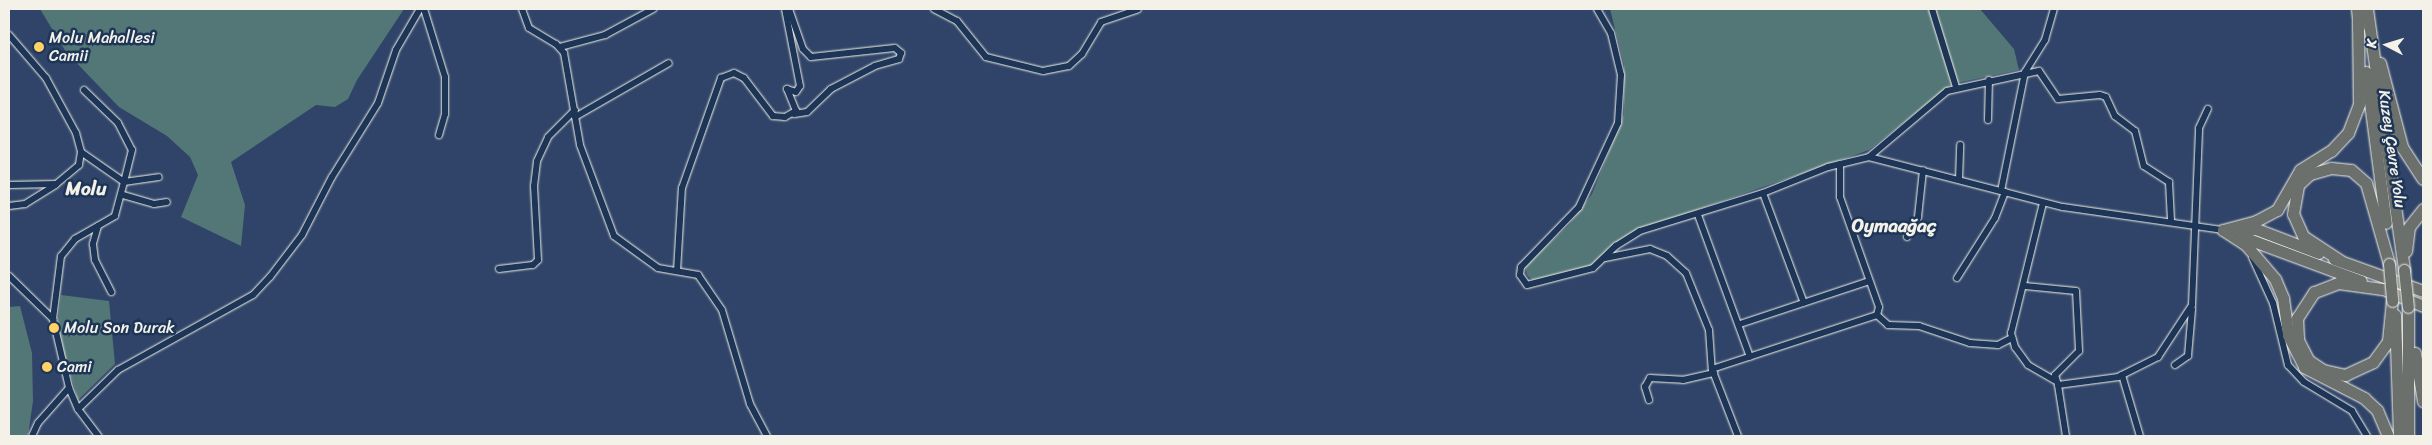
<!DOCTYPE html>
<meta charset="utf-8">
<style>
body{margin:0}
#map{position:relative;width:2432px;height:445px;overflow:hidden;background:#2f4468;font-family:Sriracha,sans-serif}
div>[style]{position:absolute}
.green>*{inset:0;background:#537676}
.roads{filter:drop-shadow(0 0 1px #f4f1e8) drop-shadow(0 0 1px #f4f1e8)}
.street>*{height:6px;margin:-3px;padding:0 3px;transform-origin:3px;border-radius:3px;background:#1d3557}
.highway>*{height:11px;margin:-5.5px;padding:0 5.5px;transform-origin:5.5px;border-radius:5.5px;background:#6b706d}
.bridges{filter:drop-shadow(0 0 1px #f4f1e8) drop-shadow(0 0 1px #f4f1e8)}
.highway-bridge>*{height:11px;margin:-5.5px;padding:0 5.5px;transform-origin:5.5px;border-radius:5.5px;background:#6b706d}
.dots>*{width:14px;height:14px;translate:-50% -50%;box-sizing:border-box;border:2px solid #1d3557;border-radius:50%}
span{translate:-50% -50%;white-space:nowrap;text-align:center;line-height:1.15;-webkit-text-stroke:5px #1d3557;paint-order:stroke}
.poi-label{font-size:16px;color:#f4f1e8}
.left{translate:0 -50%;text-align:left}
.street-label{font-size:16px;color:#f4f1e8}
.quarter-label{font-size:19px;color:#f4f1e8;font-weight:700}
.frame{position:absolute;inset:0;border:10px solid #f4f1e8;pointer-events:none}
.north{position:absolute;left:2362px;top:20px;width:50px;height:50px;-webkit-text-stroke:4px #1d3557;paint-order:stroke;rotate:275deg;font-size:14px;font-weight:700;line-height:20px;text-align:center;color:#f4f1e8}
.north::after{content:'';display:block;margin:auto;width:18px;height:22px;background:#f4f1e8;clip-path:polygon(50% 0,100% 100%,50% 72%,0 100%)}
</style>
<div id="map">
<div class="green">
<i style="clip-path:polygon(40px 9px,404px 9px,357px 80px,348px 99px,335px 107px,316px 105px,231px 162px,245px 205px,241px 246px,181px 217px,198px 175px,190px 157px,167px 136px,119px 107px,66px 52px)"></i>
<i style="clip-path:polygon(1610px 9px,1980px 9px,2014px 49px,2019px 70px,1952px 84px,1869px 150px,1636px 231px,1609px 247px,1594px 267px,1533px 281px,1527px 275px,1525px 266px,1568px 226px,1592px 194px,1624px 114px,1624px 65px)"></i>
<i style="clip-path:polygon(61px 295px,109px 301px,115px 364px,78px 400px,57px 329px)"></i>
<i style="clip-path:polygon(20px 306px,32px 353px,33px 401px,28px 436px,9px 436px,9px 307px)"></i>
</div>
<div class="roads">
<div class="street">
<i style="left:424px;top:9px;width:71px;rotate:72.8deg"></i>
<i style="left:445px;top:77px;width:37px;rotate:90deg"></i>
<i style="left:445px;top:114px;width:22px;rotate:106deg"></i>
<i style="left:522px;top:9px;width:20px;rotate:70deg"></i>
<i style="left:529px;top:28px;width:31px;rotate:31deg"></i>
<i style="left:556px;top:44px;width:12px;rotate:48deg"></i>
<i style="left:564px;top:53px;width:93px;rotate:80.1deg"></i>
<i style="left:580px;top:145px;width:97px;rotate:69.5deg"></i>
<i style="left:614px;top:236px;width:54px;rotate:36deg"></i>
<i style="left:658px;top:268px;width:41px;rotate:9.9deg"></i>
<i style="left:698px;top:275px;width:42px;rotate:55.6deg"></i>
<i style="left:722px;top:310px;width:98px;rotate:73.4deg"></i>
<i style="left:750px;top:404px;width:36px;rotate:62deg"></i>
<i style="left:789px;top:9px;width:42px;rotate:70.7deg"></i>
<i style="left:803px;top:49px;width:11px;rotate:45deg"></i>
<i style="left:811px;top:57px;width:84px;rotate:-6.1deg"></i>
<i style="left:895px;top:48px;width:8px;rotate:40deg"></i>
<i style="left:901px;top:53px;width:6px;rotate:108deg"></i>
<i style="left:899px;top:59px;width:25px;rotate:164deg"></i>
<i style="left:875px;top:66px;width:50px;rotate:152.4deg"></i>
<i style="left:831px;top:89px;width:33px;rotate:136deg"></i>
<i style="left:807px;top:112px;width:13px;rotate:171deg"></i>
<i style="left:934px;top:9px;width:26px;rotate:28deg"></i>
<i style="left:957px;top:21px;width:46px;rotate:51.1deg"></i>
<i style="left:986px;top:57px;width:59px;rotate:13.8deg"></i>
<i style="left:1043px;top:71px;width:26px;rotate:-11deg"></i>
<i style="left:1069px;top:66px;width:18px;rotate:-43deg"></i>
<i style="left:1082px;top:54px;width:37px;rotate:-59deg"></i>
<i style="left:1101px;top:22px;width:39px;rotate:-19deg"></i>
<i style="left:1597px;top:9px;width:28px;rotate:60deg"></i>
<i style="left:1611px;top:33px;width:43px;rotate:76.6deg"></i>
<i style="left:1621px;top:75px;width:48px;rotate:93.6deg"></i>
<i style="left:1618px;top:123px;width:93px;rotate:114.9deg"></i>
<i style="left:1579px;top:207px;width:83px;rotate:134deg"></i>
<i style="left:1521px;top:267px;width:8px;rotate:97deg"></i>
<i style="left:1520px;top:275px;width:12px;rotate:55deg"></i>
<i style="left:1527px;top:285px;width:68px;rotate:-14.4deg"></i>
<i style="left:1593px;top:268px;width:32px;rotate:-44deg"></i>
<i style="left:1616px;top:246px;width:28px;rotate:-32deg"></i>
<i style="left:1640px;top:231px;width:129px;rotate:-17.2deg"></i>
<i style="left:1763px;top:193px;width:70px;rotate:-21.8deg"></i>
<i style="left:1828px;top:167px;width:42px;rotate:-13.7deg"></i>
<i style="left:1869px;top:157px;width:200px;rotate:14.5deg"></i>
<i style="left:2063px;top:207px;width:162px;rotate:8.2deg"></i>
<i style="left:1932px;top:9px;width:82px;rotate:72.9deg"></i>
<i style="left:9px;top:35px;width:57px;rotate:49.3deg"></i>
<i style="left:46px;top:78px;width:63px;rotate:61.4deg"></i>
<i style="left:76px;top:133px;width:20px;rotate:75deg"></i>
<i style="left:81px;top:152px;width:13px;rotate:99deg"></i>
<i style="left:79px;top:165px;width:30px;rotate:140deg"></i>
<i style="left:56px;top:184px;width:47px;rotate:178.8deg"></i>
<i style="left:560px;top:47px;width:47px;rotate:-14.9deg"></i>
<i style="left:605px;top:35px;width:55px;rotate:-28.4deg"></i>
<i style="left:84px;top:90px;width:47px;rotate:44.1deg"></i>
<i style="left:118px;top:123px;width:30px;rotate:63deg"></i>
<i style="left:132px;top:150px;width:33px;rotate:104deg"></i>
<i style="left:124px;top:182px;width:35px;rotate:-8deg"></i>
<i style="left:575px;top:117px;width:108px;rotate:-29.9deg"></i>
<i style="left:1988px;top:120px;width:40px;rotate:-88.6deg"></i>
<i style="left:81px;top:152px;width:52px;rotate:34.9deg"></i>
<i style="left:124px;top:182px;width:35px;rotate:105deg"></i>
<i style="left:115px;top:216px;width:46px;rotate:150.1deg"></i>
<i style="left:75px;top:239px;width:22px;rotate:129deg"></i>
<i style="left:61px;top:256px;width:64px;rotate:97.2deg"></i>
<i style="left:53px;top:319px;width:71px;rotate:76.9deg"></i>
<i style="left:69px;top:388px;width:23px;rotate:67deg"></i>
<i style="left:78px;top:409px;width:34px;rotate:53deg"></i>
<i style="left:1869px;top:157px;width:102px;rotate:-40.2deg"></i>
<i style="left:1947px;top:91px;width:94px;rotate:-12.3deg"></i>
<i style="left:2039px;top:71px;width:34px;rotate:56deg"></i>
<i style="left:2058px;top:99px;width:42px;rotate:-5.4deg"></i>
<i style="left:2100px;top:95px;width:6px;rotate:18deg"></i>
<i style="left:2106px;top:97px;width:21px;rotate:65deg"></i>
<i style="left:2115px;top:116px;width:25px;rotate:37deg"></i>
<i style="left:2135px;top:131px;width:36px;rotate:76deg"></i>
<i style="left:2144px;top:166px;width:30px;rotate:33deg"></i>
<i style="left:2169px;top:182px;width:38px;rotate:87deg"></i>
<i style="left:1959px;top:180px;width:35px;rotate:-88deg"></i>
<i style="left:2001px;top:191px;width:121px;rotate:-78.6deg"></i>
<i style="left:2025px;top:72px;width:38px;rotate:-58deg"></i>
<i style="left:2045px;top:40px;width:32px;rotate:-74deg"></i>
<i style="left:1763px;top:193px;width:117px;rotate:69.6deg"></i>
<i style="left:123px;top:195px;width:32px;rotate:16deg"></i>
<i style="left:154px;top:204px;width:13px;rotate:-9deg"></i>
<i style="left:2043px;top:203px;width:134px;rotate:103.8deg"></i>
<i style="left:2011px;top:333px;width:15px;rotate:74deg"></i>
<i style="left:2015px;top:347px;width:22px;rotate:54deg"></i>
<i style="left:2028px;top:365px;width:30px;rotate:30deg"></i>
<i style="left:9px;top:206px;width:16px;rotate:-7deg"></i>
<i style="left:25px;top:204px;width:36px;rotate:-32deg"></i>
<i style="left:1698px;top:215px;width:151px;rotate:69.9deg"></i>
<i style="left:98px;top:226px;width:19px;rotate:106deg"></i>
<i style="left:93px;top:244px;width:16px;rotate:83deg"></i>
<i style="left:95px;top:260px;width:36px;rotate:63deg"></i>
<i style="left:1907px;top:237px;width:23px;rotate:-61deg"></i>
<i style="left:1918px;top:217px;width:47px;rotate:-83.9deg"></i>
<i style="left:2252px;top:257px;width:51px;rotate:65.5deg"></i>
<i style="left:2273px;top:303px;width:64px;rotate:76.4deg"></i>
<i style="left:2288px;top:365px;width:23px;rotate:47deg"></i>
<i style="left:2304px;top:382px;width:56px;rotate:31.1deg"></i>
<i style="left:2352px;top:411px;width:29px;rotate:59deg"></i>
<i style="left:1605px;top:258px;width:46px;rotate:-11.3deg"></i>
<i style="left:1650px;top:249px;width:18px;rotate:22deg"></i>
<i style="left:1667px;top:256px;width:25px;rotate:42deg"></i>
<i style="left:1686px;top:273px;width:61px;rotate:68deg"></i>
<i style="left:1709px;top:330px;width:39px;rotate:86deg"></i>
<i style="left:1712px;top:369px;width:72px;rotate:68.8deg"></i>
<i style="left:499px;top:269px;width:34px;rotate:-7deg"></i>
<i style="left:533px;top:265px;width:7px;rotate:-45deg"></i>
<i style="left:538px;top:260px;width:74px;rotate:-93.1deg"></i>
<i style="left:534px;top:186px;width:25px;rotate:-83deg"></i>
<i style="left:537px;top:161px;width:26px;rotate:-65deg"></i>
<i style="left:548px;top:137px;width:38px;rotate:-45deg"></i>
<i style="left:677px;top:271px;width:83px;rotate:-86.6deg"></i>
<i style="left:682px;top:188px;width:117px;rotate:-70.5deg"></i>
<i style="left:721px;top:78px;width:14px;rotate:-21deg"></i>
<i style="left:734px;top:73px;width:11px;rotate:27deg"></i>
<i style="left:744px;top:78px;width:48px;rotate:52.7deg"></i>
<i style="left:773px;top:116px;width:12px;rotate:5deg"></i>
<i style="left:785px;top:117px;width:13px;rotate:-29deg"></i>
<i style="left:796px;top:111px;width:24px;rotate:-112deg"></i>
<i style="left:787px;top:89px;width:9px;rotate:18deg"></i>
<i style="left:796px;top:92px;width:7px;rotate:-56deg"></i>
<i style="left:800px;top:86px;width:78px;rotate:-101deg"></i>
<i style="left:9px;top:276px;width:62px;rotate:44.3deg"></i>
<i style="left:1957px;top:278px;width:71px;rotate:-57.7deg"></i>
<i style="left:1995px;top:218px;width:28px;rotate:-69deg"></i>
<i style="left:2025px;top:286px;width:51px;rotate:5.6deg"></i>
<i style="left:2076px;top:291px;width:60px;rotate:87.1deg"></i>
<i style="left:2079px;top:351px;width:34px;rotate:135deg"></i>
<i style="left:2055px;top:375px;width:10px;rotate:73deg"></i>
<i style="left:2058px;top:385px;width:61px;rotate:-7.6deg"></i>
<i style="left:2118px;top:377px;width:45px;rotate:-26.6deg"></i>
<i style="left:2158px;top:357px;width:62px;rotate:-56.8deg"></i>
<i style="left:2192px;top:305px;width:177px;rotate:-87.7deg"></i>
<i style="left:2199px;top:128px;width:21px;rotate:-65deg"></i>
<i style="left:1877px;top:315px;width:15px;rotate:42deg"></i>
<i style="left:1888px;top:325px;width:31px;rotate:2deg"></i>
<i style="left:1919px;top:326px;width:54px;rotate:18.4deg"></i>
<i style="left:1970px;top:343px;width:28px;rotate:4deg"></i>
<i style="left:1998px;top:345px;width:16px;rotate:-27deg"></i>
<i style="left:1740px;top:324px;width:136px;rotate:-18.4deg"></i>
<i style="left:2175px;top:365px;width:16px;rotate:-35deg"></i>
<i style="left:2188px;top:356px;width:47px;rotate:-85.1deg"></i>
<i style="left:1712px;top:369px;width:174px;rotate:-18.1deg"></i>
<i style="left:1877px;top:315px;width:8px;rotate:-76deg"></i>
<i style="left:1879px;top:307px;width:117px;rotate:-109.5deg"></i>
<i style="left:1840px;top:197px;width:33px;rotate:-90deg"></i>
<i style="left:2122px;top:375px;width:64px;rotate:73.6deg"></i>
<i style="left:2058px;top:385px;width:52px;rotate:81.1deg"></i>
<i style="left:1649px;top:400px;width:14px;rotate:-107deg"></i>
<i style="left:1645px;top:387px;width:10px;rotate:-61deg"></i>
<i style="left:1650px;top:378px;width:33px;rotate:3deg"></i>
<i style="left:1683px;top:380px;width:32px;rotate:-13deg"></i>
<i style="left:78px;top:409px;width:56px;rotate:-44.3deg"></i>
<i style="left:118px;top:370px;width:154px;rotate:-29.1deg"></i>
<i style="left:253px;top:295px;width:25px;rotate:-47deg"></i>
<i style="left:270px;top:277px;width:53px;rotate:-52.7deg"></i>
<i style="left:302px;top:235px;width:65px;rotate:-62.7deg"></i>
<i style="left:332px;top:177px;width:87px;rotate:-58.1deg"></i>
<i style="left:378px;top:103px;width:56px;rotate:-71.2deg"></i>
<i style="left:396px;top:50px;width:48px;rotate:-59.7deg"></i>
<i style="left:32px;top:436px;width:14px;rotate:-65deg"></i>
<i style="left:38px;top:423px;width:47px;rotate:-48.5deg"></i>
</div>
<div class="highway">
<i style="left:2357px;top:9px;width:18px;rotate:84deg"></i>
<i style="left:2367px;top:9px;width:264px;rotate:81.9deg"></i>
<i style="left:2380px;top:63px;width:87px;rotate:75.3deg"></i>
<i style="left:2402px;top:147px;width:38px;rotate:57deg"></i>
<i style="left:2366px;top:72px;width:152px;rotate:82.5deg"></i>
<i style="left:2223px;top:230px;width:27px;rotate:33deg"></i>
<i style="left:2246px;top:245px;width:45px;rotate:49.5deg"></i>
<i style="left:2275px;top:279px;width:21px;rotate:67deg"></i>
<i style="left:2283px;top:298px;width:37px;rotate:82deg"></i>
<i style="left:2288px;top:335px;width:36px;rotate:63deg"></i>
<i style="left:2304px;top:367px;width:68px;rotate:27.3deg"></i>
<i style="left:2364px;top:398px;width:18px;rotate:43deg"></i>
<i style="left:2377px;top:410px;width:28px;rotate:67deg"></i>
<i style="left:2223px;top:230px;width:34px;rotate:-15deg"></i>
<i style="left:2256px;top:221px;width:24px;rotate:-28deg"></i>
<i style="left:2277px;top:210px;width:46px;rotate:-60.1deg"></i>
<i style="left:2300px;top:170px;width:36px;rotate:-32deg"></i>
<i style="left:2331px;top:151px;width:25px;rotate:-47deg"></i>
<i style="left:2348px;top:133px;width:31px;rotate:-69deg"></i>
<i style="left:2359px;top:104px;width:83px;rotate:-90.7deg"></i>
<i style="left:2242px;top:230px;width:14px;rotate:-4deg"></i>
<i style="left:2256px;top:229px;width:67px;rotate:20.9deg"></i>
<i style="left:2240px;top:236px;width:129px;rotate:20.4deg"></i>
<i style="left:2406px;top:251px;width:24px;rotate:-83deg"></i>
<i style="left:2409px;top:227px;width:23px;rotate:-52deg"></i>
<i style="left:2334px;top:259px;width:95px;rotate:19.8deg"></i>
<i style="left:2341px;top:261px;width:45px;rotate:-146.7deg"></i>
<i style="left:2303px;top:236px;width:24px;rotate:-114deg"></i>
<i style="left:2293px;top:214px;width:29px;rotate:-80deg"></i>
<i style="left:2298px;top:185px;width:16px;rotate:-43deg"></i>
<i style="left:2310px;top:174px;width:22px;rotate:-16deg"></i>
<i style="left:2331px;top:168px;width:20px;rotate:6deg"></i>
<i style="left:2351px;top:170px;width:20px;rotate:41deg"></i>
<i style="left:2366px;top:183px;width:84px;rotate:74.1deg"></i>
<i style="left:2382px;top:289px;width:44px;rotate:-172.2deg"></i>
<i style="left:2338px;top:283px;width:26px;rotate:159deg"></i>
<i style="left:2314px;top:292px;width:31px;rotate:123deg"></i>
<i style="left:2297px;top:318px;width:22px;rotate:87deg"></i>
<i style="left:2298px;top:340px;width:22px;rotate:63deg"></i>
<i style="left:2308px;top:360px;width:18px;rotate:34deg"></i>
<i style="left:2323px;top:370px;width:23px;rotate:13deg"></i>
<i style="left:2345px;top:375px;width:31px;rotate:-25deg"></i>
<i style="left:2373px;top:362px;width:26px;rotate:-54deg"></i>
<i style="left:2388px;top:341px;width:40px;rotate:-84.3deg"></i>
<i style="left:2383px;top:289px;width:43px;rotate:23deg"></i>
<i style="left:2408px;top:307px;width:129px;rotate:90deg"></i>
<i style="left:2395px;top:315px;width:121px;rotate:88.1deg"></i>
<i style="left:2415px;top:353px;width:49px;rotate:80.5deg"></i>
</div>
</div>
<div class="bridges">
<div class="highway-bridge">
<i style="left:2389px;top:264px;width:37px;rotate:85deg"></i>
<i style="left:2404px;top:270px;width:37px;rotate:84deg"></i>
</div>
</div>
<div class="dots">
<i style="left:39px;top:47px;background:#ffd166"></i>
<i style="left:54px;top:328px;background:#ffd166"></i>
<i style="left:47px;top:367px;background:#ffd166"></i>
</div>
<div class="poi-label">
<span class="left" style="left:49px;top:47px">Molu Mahallesi<br>Camii</span>
<span class="left" style="left:64px;top:328px">Molu Son Durak</span>
<span class="left" style="left:57px;top:367px">Cami</span>
</div>
<div class="street-label">
<span style="left:2392px;top:149px;rotate:82deg">Kuzey Çevre Yolu</span>
</div>
<div class="quarter-label">
<span style="left:86px;top:189px">Molu</span>
<span style="left:1894px;top:226px">Oymaağaç</span>
</div>
<div class="frame"></div>
<div class="north">K</div>
</div>
